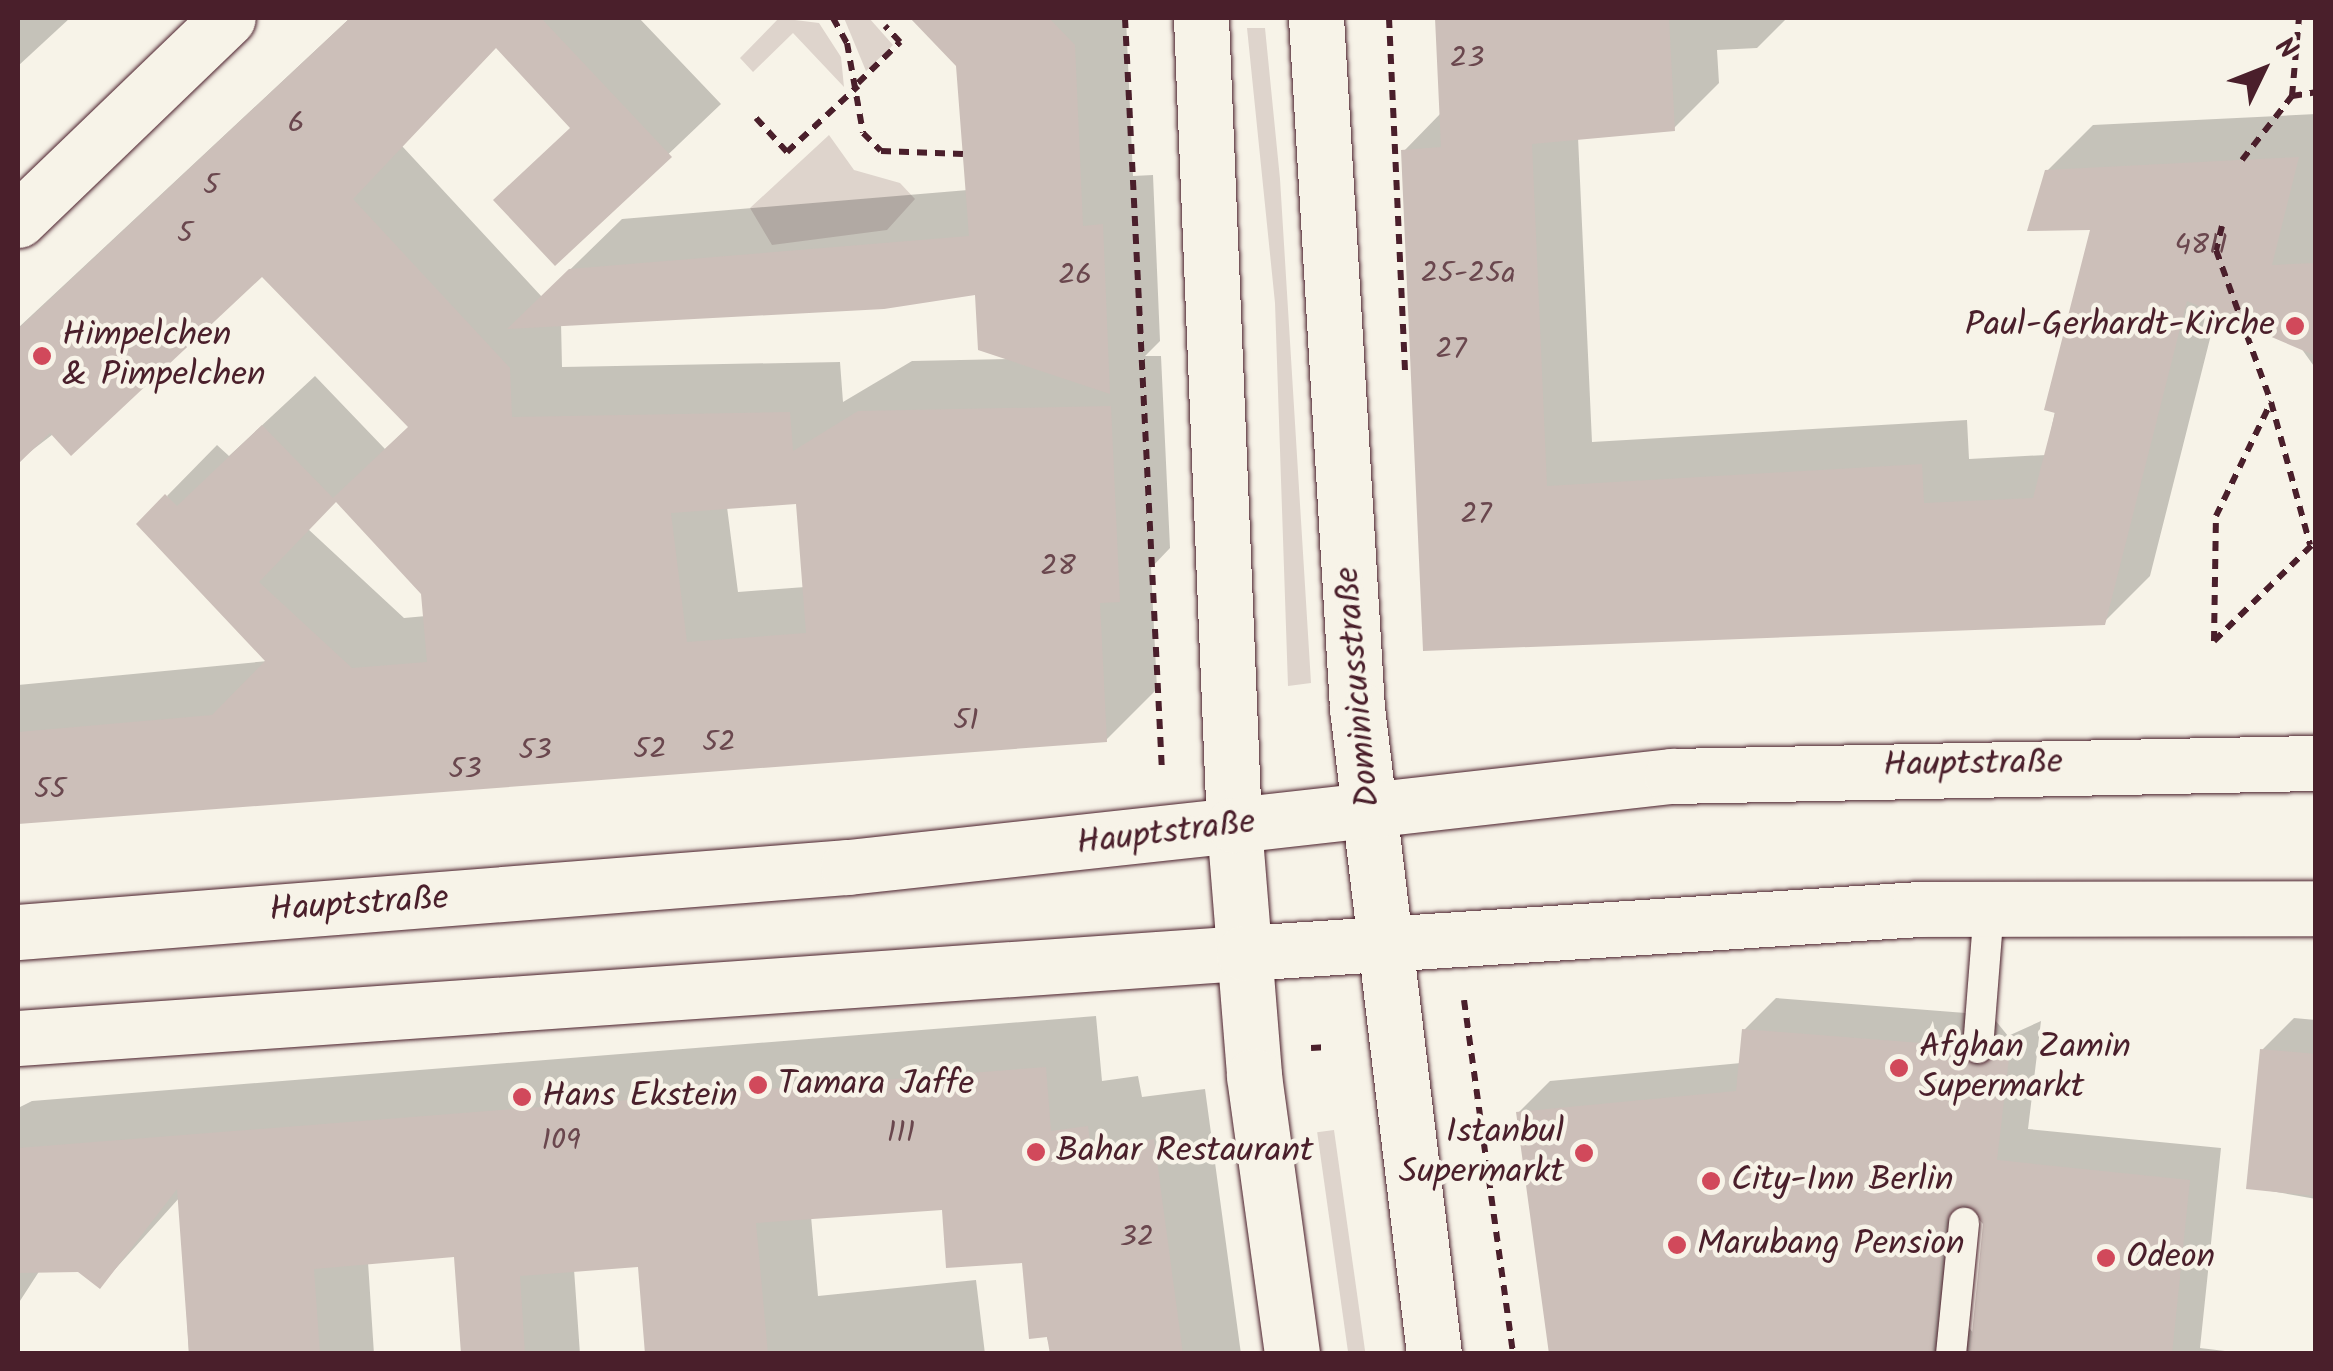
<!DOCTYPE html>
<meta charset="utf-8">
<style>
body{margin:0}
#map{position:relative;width:2333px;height:1371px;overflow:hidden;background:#f7f3e8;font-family:Kalam,sans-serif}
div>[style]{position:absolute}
.green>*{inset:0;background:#ded4cc;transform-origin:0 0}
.shadow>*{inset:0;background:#0003}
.building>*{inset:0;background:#ccbfb9}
.path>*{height:6px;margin-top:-3px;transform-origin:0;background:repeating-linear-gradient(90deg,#4a1f2b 0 10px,transparent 0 18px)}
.roads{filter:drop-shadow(0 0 2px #4a1f2b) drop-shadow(0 0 2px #4a1f2b)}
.lane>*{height:30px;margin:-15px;padding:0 15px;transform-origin:15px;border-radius:15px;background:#f7f3e8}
.street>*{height:55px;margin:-27.5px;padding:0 27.5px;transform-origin:27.5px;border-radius:27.5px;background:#f7f3e8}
.secondary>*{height:55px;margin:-27.5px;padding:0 27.5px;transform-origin:27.5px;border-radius:27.5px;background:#f7f3e8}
.primary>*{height:55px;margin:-27.5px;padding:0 27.5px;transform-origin:27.5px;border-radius:27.5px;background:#f7f3e8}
.dots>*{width:28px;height:28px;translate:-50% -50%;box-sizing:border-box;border:5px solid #f7f3e8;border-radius:50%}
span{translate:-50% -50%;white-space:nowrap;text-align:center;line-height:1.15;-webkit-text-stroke:9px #f7f3e8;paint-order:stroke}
.number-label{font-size:30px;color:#6a474e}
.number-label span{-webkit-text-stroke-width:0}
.poi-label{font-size:35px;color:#4a1f2b}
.right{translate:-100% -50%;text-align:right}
.left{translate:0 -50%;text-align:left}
.street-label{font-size:35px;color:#4a1f2b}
.frame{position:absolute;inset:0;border:20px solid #4a1f2b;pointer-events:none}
.north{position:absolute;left:2213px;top:20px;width:100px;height:100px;-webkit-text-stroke:8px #f7f3e8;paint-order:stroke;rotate:47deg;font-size:28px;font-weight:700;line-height:40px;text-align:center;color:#4a1f2b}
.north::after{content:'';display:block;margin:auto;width:35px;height:45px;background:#4a1f2b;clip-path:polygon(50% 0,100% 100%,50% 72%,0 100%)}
</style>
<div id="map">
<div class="green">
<i style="clip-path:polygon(779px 18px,819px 23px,841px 57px,844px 87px,793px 33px,753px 72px,740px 58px)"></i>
<i style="clip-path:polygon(844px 18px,869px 18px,893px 45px,866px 71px)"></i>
<i style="clip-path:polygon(1247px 28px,1265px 28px,1280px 179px,1311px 683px,1288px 686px,1275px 303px)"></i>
<i style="clip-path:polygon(829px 135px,854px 170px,900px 183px,915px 199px,887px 230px,772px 245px,750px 208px)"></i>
<i style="left:1334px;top:1130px;width:225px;height:17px;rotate:82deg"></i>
</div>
<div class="shadow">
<i style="clip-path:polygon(18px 18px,70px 18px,18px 66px)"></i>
<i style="clip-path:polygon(evenodd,350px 18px,639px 18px,721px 104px,555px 262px,572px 126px,497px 46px,402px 146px,542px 297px,622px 219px,968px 190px,958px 65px,914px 18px,1126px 18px,1133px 176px,1153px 175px,1160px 341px,1145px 356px,1161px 356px,1170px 548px,1151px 568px,1157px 689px,1106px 740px,18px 821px,18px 685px,268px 661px,167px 496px,217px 445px,229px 456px,315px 376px,385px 449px,410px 426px,262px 274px,18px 461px,18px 328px,350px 18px,978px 293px,1009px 359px,912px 361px,843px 402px,840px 362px,562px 367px,561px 322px,978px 293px,350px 18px,337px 499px,424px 592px,426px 616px,404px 618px,308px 529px,337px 499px,350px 18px,798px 502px,805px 587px,738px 592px,727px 507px,798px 502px)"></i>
<i style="clip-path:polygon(1438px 18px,1787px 18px,1757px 48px,1717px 50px,1719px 83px,1673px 129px,1578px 137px,1592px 442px,1967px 420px,1969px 459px,2046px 455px,2093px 227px,2047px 171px,2093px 125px,2316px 114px,2316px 369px,2301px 348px,2217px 311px,2150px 576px,2104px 622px,1426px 648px,1404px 151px,1442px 112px)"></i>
<i style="clip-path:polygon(evenodd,1776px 998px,1991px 1015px,2008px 1036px,2041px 1021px,2028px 1129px,2221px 1148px,2200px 1348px,2250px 1354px,1551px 1354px,1518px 1113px,1550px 1081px,1741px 1063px,1744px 1030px,1776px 998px,1974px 1210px,1985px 1224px,1974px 1334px,1963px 1320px,1974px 1210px)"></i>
<i style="clip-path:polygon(1096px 1016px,1102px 1081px,1138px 1076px,1142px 1097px,1205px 1089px,1241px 1354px,1052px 1354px,1024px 1261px,944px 1207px,811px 1216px,818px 1296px,976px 1280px,985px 1354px,647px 1354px,640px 1264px,574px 1269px,580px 1354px,464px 1354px,456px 1254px,368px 1262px,374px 1354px,189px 1354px,180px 1197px,100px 1286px,79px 1270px,40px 1270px,18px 1304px,18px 1108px,32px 1101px)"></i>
<i style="clip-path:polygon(2294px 1018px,2316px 1020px,2316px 1199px,2248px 1187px,2262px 1050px)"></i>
</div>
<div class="building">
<i style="clip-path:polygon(evenodd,350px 18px,541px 18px,672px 157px,555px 266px,493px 200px,570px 128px,496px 48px,353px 199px,510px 368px,512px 417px,790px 412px,793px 451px,858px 411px,1111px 406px,1120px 602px,1100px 603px,1107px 742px,18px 824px,18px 732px,212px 715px,265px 661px,136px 524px,165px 494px,177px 506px,262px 425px,333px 498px,408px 427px,262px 277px,71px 456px,50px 433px,18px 464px,18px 329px,350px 18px,336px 502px,421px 594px,427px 662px,352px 668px,259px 582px,336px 502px,350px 18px,796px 504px,806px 633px,687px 642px,671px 513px,796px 504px)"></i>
<i style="clip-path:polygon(910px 18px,1049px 18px,1075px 45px,1083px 226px,1103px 224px,1110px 394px,978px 350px,975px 295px,884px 309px,507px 329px,569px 269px,969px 236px,956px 66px)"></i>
<i style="clip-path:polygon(1435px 18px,1669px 18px,1675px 131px,1532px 144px,1547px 486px,1922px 464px,1924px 503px,2033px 498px,2055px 413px,2044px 410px,2090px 230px,2027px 231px,2045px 170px,2299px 157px,2272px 265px,2316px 263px,2316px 356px,2187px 301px,2105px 625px,1423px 651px,1401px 150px,1441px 147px)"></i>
<i style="clip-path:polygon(1742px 1029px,1959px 1046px,1976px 1066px,2010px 1050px,1997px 1160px,2190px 1180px,2172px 1354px,1970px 1354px,1983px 1224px,1965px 1204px,1945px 1221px,1932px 1354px,1549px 1354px,1516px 1112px,1736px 1091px)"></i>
<i style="clip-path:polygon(2260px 1049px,2316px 1054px,2316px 1196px,2246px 1189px)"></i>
<i style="clip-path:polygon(1046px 1067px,1051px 1131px,1088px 1126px,1091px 1148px,1154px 1139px,1183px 1354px,1050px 1354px,1047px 1337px,1029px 1339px,1022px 1263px,946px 1268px,942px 1210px,756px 1223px,768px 1354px,645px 1354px,638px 1267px,520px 1276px,525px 1354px,461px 1354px,454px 1257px,314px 1269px,320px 1354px,189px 1354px,177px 1189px,100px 1289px,78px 1272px,18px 1273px,18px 1148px)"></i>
</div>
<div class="path">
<i style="left:833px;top:18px;width:29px;rotate:61deg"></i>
<i style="left:847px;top:43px;width:91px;rotate:79.9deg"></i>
<i style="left:863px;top:133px;width:25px;rotate:45deg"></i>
<i style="left:881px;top:151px;width:82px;rotate:2.1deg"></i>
<i style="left:1125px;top:18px;width:754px;rotate:87.19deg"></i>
<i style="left:1389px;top:18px;width:353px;rotate:87.4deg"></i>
<i style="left:858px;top:83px;width:59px;rotate:-44.3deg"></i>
<i style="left:900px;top:42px;width:22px;rotate:-133deg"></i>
<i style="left:2292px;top:96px;width:78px;rotate:-84.9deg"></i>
<i style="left:756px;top:118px;width:46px;rotate:47.6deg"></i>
<i style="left:787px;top:152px;width:97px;rotate:-42.9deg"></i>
<i style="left:2242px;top:160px;width:81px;rotate:-52deg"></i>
<i style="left:2292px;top:96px;width:24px;rotate:-9deg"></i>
<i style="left:2222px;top:226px;width:25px;rotate:104deg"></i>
<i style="left:2216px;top:250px;width:162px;rotate:70.1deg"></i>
<i style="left:2214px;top:641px;width:125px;rotate:-89.1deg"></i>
<i style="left:2216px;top:516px;width:127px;rotate:-64.2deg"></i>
<i style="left:2271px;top:402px;width:148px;rotate:74.7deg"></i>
<i style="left:2214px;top:641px;width:143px;rotate:-44.4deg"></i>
<i style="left:1464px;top:1000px;width:357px;rotate:82.1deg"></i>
<i style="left:1311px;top:1048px;width:17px;rotate:-3deg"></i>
</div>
<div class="roads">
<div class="lane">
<i style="left:1978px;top:1048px;width:141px;rotate:-85.5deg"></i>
<i style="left:1951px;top:1354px;width:132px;rotate:-84.3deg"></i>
</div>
<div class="street">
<i style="left:18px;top:220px;width:291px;rotate:-43.9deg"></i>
</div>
<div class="secondary">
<i style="left:18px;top:932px;width:833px;rotate:-4.48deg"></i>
<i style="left:848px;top:867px;width:388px;rotate:-6.2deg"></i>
<i style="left:18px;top:1038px;width:1229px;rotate:-3.97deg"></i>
</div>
<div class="primary">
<i style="left:1201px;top:18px;width:808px;rotate:87.66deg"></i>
<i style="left:1234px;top:825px;width:252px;rotate:85.4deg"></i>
<i style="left:1254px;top:1076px;width:281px;rotate:82.2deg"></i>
<i style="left:1316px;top:18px;width:691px;rotate:86.6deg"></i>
<i style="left:1357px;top:708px;width:651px;rotate:83.2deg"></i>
<i style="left:1234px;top:825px;width:441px;rotate:-6.4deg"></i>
<i style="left:1672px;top:776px;width:644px;rotate:-1.16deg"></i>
<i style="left:1244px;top:953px;width:676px;rotate:-3.73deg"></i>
<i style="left:1919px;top:909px;width:397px;rotate:-0.1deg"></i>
</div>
</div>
<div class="dots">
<i style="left:2295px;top:326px;background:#d1495b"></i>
<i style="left:42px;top:356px;background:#d1495b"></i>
<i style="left:1899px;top:1068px;background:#d1495b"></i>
<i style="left:758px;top:1085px;background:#d1495b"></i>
<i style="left:522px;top:1097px;background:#d1495b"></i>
<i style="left:1036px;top:1152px;background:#d1495b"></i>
<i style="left:1584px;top:1153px;background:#d1495b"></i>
<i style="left:1711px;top:1181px;background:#d1495b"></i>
<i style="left:1677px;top:1245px;background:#d1495b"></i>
<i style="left:2106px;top:1258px;background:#d1495b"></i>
</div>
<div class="number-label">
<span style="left:1467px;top:59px">23</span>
<span style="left:296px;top:124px">6</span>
<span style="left:211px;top:186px">5</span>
<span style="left:185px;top:234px">5</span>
<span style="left:2201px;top:246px">48II</span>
<span style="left:1468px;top:274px">25-25a</span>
<span style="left:1075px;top:276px">26</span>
<span style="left:1451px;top:350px">27</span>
<span style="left:1476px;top:515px">27</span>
<span style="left:1058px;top:567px">28</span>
<span style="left:966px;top:721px">51</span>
<span style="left:719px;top:743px">52</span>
<span style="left:650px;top:750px">52</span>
<span style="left:535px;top:751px">53</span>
<span style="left:465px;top:770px">53</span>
<span style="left:50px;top:790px">55</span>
<span style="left:901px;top:1133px">111</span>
<span style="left:561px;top:1141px">109</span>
<span style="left:1137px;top:1238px">32</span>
</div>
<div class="poi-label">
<span class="right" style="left:2275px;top:326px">Paul-Gerhardt-Kirche</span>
<span class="left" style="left:62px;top:356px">Himpelchen<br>&amp; Pimpelchen</span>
<span class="left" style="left:1919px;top:1068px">Afghan Zamin<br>Supermarkt</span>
<span class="left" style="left:778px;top:1085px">Tamara Jaffe</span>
<span class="left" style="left:542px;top:1097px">Hans Ekstein</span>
<span class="right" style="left:1564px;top:1153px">Istanbul<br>Supermarkt</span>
<span class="left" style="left:1056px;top:1152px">Bahar Restaurant</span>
<span class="left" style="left:1731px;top:1181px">City-Inn Berlin</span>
<span class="left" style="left:1697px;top:1245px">Marubang Pension</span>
<span class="left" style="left:2126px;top:1258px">Odeon</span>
</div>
<div class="street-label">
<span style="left:1359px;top:687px;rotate:-95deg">Dominicusstraße</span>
<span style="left:1973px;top:765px;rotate:-1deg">Hauptstraße</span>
<span style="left:1166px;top:834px;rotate:-7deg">Hauptstraße</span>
<span style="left:359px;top:905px;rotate:-4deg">Hauptstraße</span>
</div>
<div class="frame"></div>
<div class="north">N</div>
</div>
